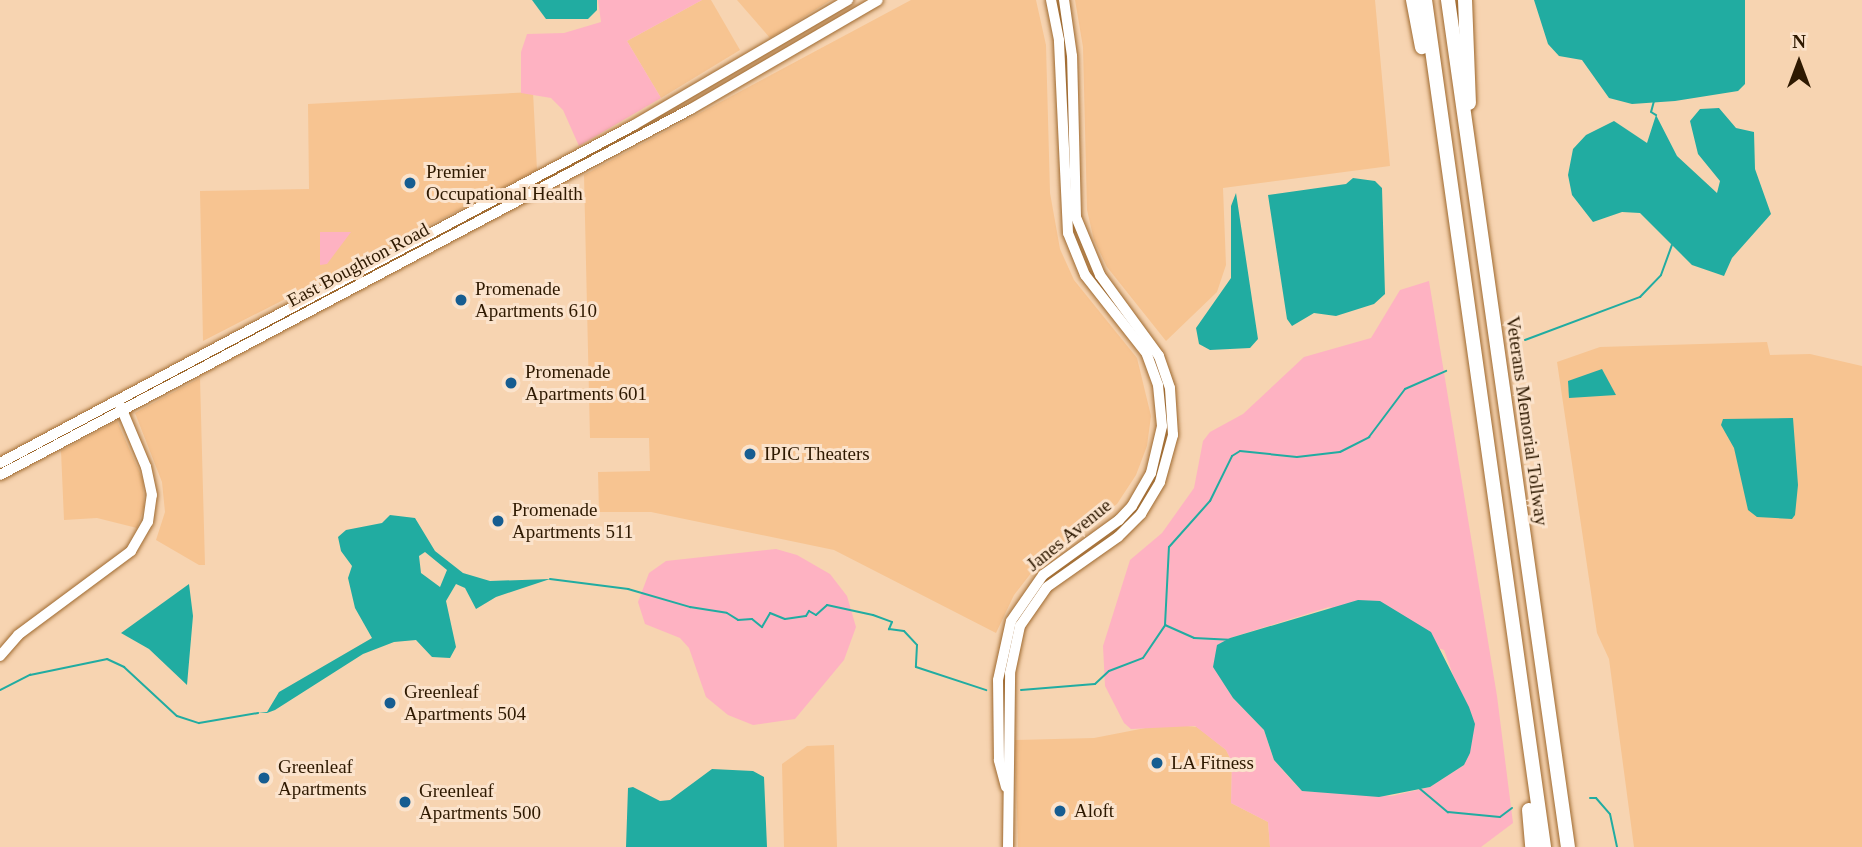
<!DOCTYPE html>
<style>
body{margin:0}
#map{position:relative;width:1862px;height:847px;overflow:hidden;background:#f7d4b1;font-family:"Times New Roman",serif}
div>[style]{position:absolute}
.built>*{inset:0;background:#f7c491}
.green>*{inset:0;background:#feb2c2}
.water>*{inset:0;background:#21aca1}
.stream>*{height:2px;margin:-1px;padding:0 1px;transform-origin:1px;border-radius:1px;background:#21aca1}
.roads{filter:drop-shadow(0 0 2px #9e692f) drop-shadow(0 0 2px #9e692f)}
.tertiary>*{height:10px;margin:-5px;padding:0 5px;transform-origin:5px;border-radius:5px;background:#fff}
.secondary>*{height:10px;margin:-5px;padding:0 5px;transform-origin:5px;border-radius:5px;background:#fff}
.motorway>*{height:14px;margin:-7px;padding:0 7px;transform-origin:7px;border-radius:7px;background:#fff}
.dots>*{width:19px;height:19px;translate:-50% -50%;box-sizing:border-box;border:4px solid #fbe3cc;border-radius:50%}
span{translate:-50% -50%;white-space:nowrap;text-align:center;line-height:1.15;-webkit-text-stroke:6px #fbe3cc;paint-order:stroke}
.poi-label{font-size:19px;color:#2e1901}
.left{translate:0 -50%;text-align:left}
.street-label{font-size:19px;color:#2e1901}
.north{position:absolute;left:1764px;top:28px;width:70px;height:70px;-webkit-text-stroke:5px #fbe3cc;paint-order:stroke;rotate:0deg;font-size:19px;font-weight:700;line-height:28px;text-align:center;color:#2e1901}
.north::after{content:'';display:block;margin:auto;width:24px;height:32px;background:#2e1901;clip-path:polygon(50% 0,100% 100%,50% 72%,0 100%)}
</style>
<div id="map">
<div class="built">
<i style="clip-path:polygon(702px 0,711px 0,740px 50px,661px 98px,627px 41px)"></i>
<i style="clip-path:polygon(737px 0,831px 0,770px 38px)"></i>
<i style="clip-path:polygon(911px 0,1036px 0,1046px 45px,1050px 193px,1060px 249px,1074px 280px,1137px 358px,1151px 416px,1147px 446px,1136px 475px,1117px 504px,1042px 559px,1014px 595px,996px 633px,834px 550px,651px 512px,599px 512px,598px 472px,650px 471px,649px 438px,590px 438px,584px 175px)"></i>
<i style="clip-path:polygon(1075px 0,1375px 0,1390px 166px,1223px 188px,1226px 265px,1217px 292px,1166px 341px,1107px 267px,1094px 240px,1087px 210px,1083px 47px)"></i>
<i style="clip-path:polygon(533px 92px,537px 170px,203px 341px,200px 191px,309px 189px,308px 104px)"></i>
<i style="clip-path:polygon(1767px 342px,1770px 355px,1810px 354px,1862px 366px,1862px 847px,1634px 847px,1609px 659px,1597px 633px,1557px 362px,1600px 347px)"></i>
<i style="clip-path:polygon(200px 378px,205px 565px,199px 565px,156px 540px,165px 512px,162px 482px,135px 413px)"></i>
<i style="clip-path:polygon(117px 421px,143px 480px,144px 507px,137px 528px,97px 518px,64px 520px,61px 451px)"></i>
<i style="clip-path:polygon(1166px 724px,1197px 727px,1226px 750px,1232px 762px,1231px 803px,1268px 822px,1270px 847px,1018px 847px,1015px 740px,1094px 738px)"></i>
<i style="clip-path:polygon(834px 745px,837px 847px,784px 847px,782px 764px,807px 746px)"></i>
</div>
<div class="green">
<i style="clip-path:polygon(598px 0,702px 0,627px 41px,661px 98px,579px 146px,563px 110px,551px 98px,521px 93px,521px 52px,527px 34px,564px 33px,601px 22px)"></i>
<i style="clip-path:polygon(351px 232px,327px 264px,320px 265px,320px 232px)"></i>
<i style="clip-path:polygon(evenodd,1429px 281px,1497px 696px,1513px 823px,1481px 847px,1270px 847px,1268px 822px,1231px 803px,1232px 762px,1226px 750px,1195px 726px,1131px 729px,1124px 723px,1105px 686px,1103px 646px,1130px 560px,1162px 533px,1194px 488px,1203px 441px,1210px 432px,1243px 414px,1304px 357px,1371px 338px,1400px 290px,1429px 281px,1329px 607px,1444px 650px,1458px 689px,1464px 765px,1430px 787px,1392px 796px,1302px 791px,1287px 775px,1274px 760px,1264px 730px,1233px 698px,1214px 667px,1230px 638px,1329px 607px)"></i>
<i style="clip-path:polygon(776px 549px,797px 555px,830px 574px,847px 596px,856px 627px,844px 660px,795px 719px,753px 725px,728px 715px,706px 697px,689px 648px,680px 638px,645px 624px,638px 602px,649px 573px,666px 561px)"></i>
</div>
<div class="water">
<i style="clip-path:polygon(532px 0,597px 0,597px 10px,588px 19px,546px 19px)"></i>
<i style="clip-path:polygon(1534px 0,1745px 0,1745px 84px,1738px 91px,1675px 101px,1632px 104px,1609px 98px,1582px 60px,1559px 56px,1548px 44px)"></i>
<i style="clip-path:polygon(1719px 108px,1736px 128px,1754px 132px,1755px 169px,1771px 214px,1732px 258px,1724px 276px,1692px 265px,1640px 213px,1622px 212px,1593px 222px,1572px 195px,1568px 175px,1573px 149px,1586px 135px,1614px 121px,1647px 143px,1656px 115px,1677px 156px,1717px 193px,1720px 181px,1698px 154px,1690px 121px,1700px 109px)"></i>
<i style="clip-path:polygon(1353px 178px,1375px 181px,1382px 188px,1385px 294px,1374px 304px,1336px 316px,1314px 313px,1292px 326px,1287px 319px,1268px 195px,1346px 184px)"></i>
<i style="clip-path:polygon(1236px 193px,1258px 339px,1250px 348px,1210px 350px,1199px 344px,1196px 328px,1231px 278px,1231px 206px)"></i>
<i style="clip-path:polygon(1602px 369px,1616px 395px,1569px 398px,1568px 381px)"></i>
<i style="clip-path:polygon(1793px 418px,1798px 485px,1795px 515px,1792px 519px,1757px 517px,1748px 510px,1734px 448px,1721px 425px,1723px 419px)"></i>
<i style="clip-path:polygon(evenodd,390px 515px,415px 518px,435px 551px,463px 573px,490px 581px,550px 579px,496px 597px,476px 609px,465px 588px,456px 584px,446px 601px,456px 647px,450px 658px,432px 657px,416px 640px,394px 642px,363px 654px,275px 710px,267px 713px,258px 713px,267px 712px,279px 692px,372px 638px,355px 608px,348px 578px,352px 566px,341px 551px,338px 537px,346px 530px,382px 523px,390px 515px,425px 552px,447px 570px,440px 587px,421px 573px,419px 556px,425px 552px)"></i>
<i style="clip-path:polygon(189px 584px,193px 616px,187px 685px,149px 649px,121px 633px)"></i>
<i style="clip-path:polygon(1358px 600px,1380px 601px,1431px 632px,1469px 707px,1475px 724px,1470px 753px,1464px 765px,1430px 787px,1379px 797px,1302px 791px,1274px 760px,1264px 730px,1233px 698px,1213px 667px,1217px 645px,1230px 638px)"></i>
<i style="clip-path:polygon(712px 769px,753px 771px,764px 777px,767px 847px,626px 847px,628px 788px,633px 787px,660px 801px,670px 800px)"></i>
</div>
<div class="stream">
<i style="left:1654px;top:101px;width:11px;rotate:105deg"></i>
<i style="left:1651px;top:112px;width:6px;rotate:31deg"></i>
<i style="left:1525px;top:340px;width:123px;rotate:-20.5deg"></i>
<i style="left:1640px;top:297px;width:30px;rotate:-46deg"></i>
<i style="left:1661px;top:275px;width:32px;rotate:-70deg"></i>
<i style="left:550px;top:579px;width:79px;rotate:7.3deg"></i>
<i style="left:628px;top:589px;width:65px;rotate:16.2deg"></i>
<i style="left:690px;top:607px;width:37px;rotate:9deg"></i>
<i style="left:727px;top:613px;width:13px;rotate:32deg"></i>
<i style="left:738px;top:620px;width:14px;rotate:-4deg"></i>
<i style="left:752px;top:619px;width:13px;rotate:39deg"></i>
<i style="left:762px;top:627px;width:16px;rotate:-60deg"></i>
<i style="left:770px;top:613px;width:16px;rotate:22deg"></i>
<i style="left:785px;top:619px;width:21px;rotate:-8deg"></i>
<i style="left:806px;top:616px;width:6px;rotate:-59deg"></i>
<i style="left:809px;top:611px;width:8px;rotate:30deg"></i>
<i style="left:816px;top:615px;width:15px;rotate:-42deg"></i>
<i style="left:827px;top:605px;width:47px;rotate:12.3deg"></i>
<i style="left:873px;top:615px;width:20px;rotate:20deg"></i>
<i style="left:892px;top:622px;width:8px;rotate:113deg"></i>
<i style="left:889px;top:629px;width:15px;rotate:8deg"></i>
<i style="left:904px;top:631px;width:19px;rotate:47deg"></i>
<i style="left:917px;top:645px;width:22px;rotate:93deg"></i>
<i style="left:916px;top:667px;width:74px;rotate:18.2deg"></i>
<i style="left:1165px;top:625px;width:32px;rotate:24deg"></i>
<i style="left:1194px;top:638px;width:35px;rotate:3deg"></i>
<i style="left:0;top:690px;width:34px;rotate:-27deg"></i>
<i style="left:30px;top:675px;width:79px;rotate:-11.7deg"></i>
<i style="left:107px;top:659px;width:19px;rotate:25deg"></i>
<i style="left:124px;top:667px;width:72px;rotate:42.8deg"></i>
<i style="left:177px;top:716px;width:23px;rotate:18deg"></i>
<i style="left:199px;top:723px;width:60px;rotate:-9.6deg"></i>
<i style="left:1021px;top:690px;width:74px;rotate:-4.6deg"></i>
<i style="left:1095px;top:684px;width:19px;rotate:-43deg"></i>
<i style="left:1109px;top:671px;width:36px;rotate:-21deg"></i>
<i style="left:1143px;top:658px;width:40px;rotate:-56deg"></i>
<i style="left:1165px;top:625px;width:78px;rotate:-87.1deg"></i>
<i style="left:1169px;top:547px;width:62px;rotate:-48.3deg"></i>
<i style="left:1210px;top:501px;width:50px;rotate:-63.9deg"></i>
<i style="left:1232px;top:456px;width:9px;rotate:-32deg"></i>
<i style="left:1240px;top:451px;width:57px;rotate:6deg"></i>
<i style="left:1297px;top:457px;width:43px;rotate:-6.6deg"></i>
<i style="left:1340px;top:452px;width:33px;rotate:-27deg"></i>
<i style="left:1369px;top:437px;width:60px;rotate:-53.1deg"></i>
<i style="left:1405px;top:389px;width:45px;rotate:-23.7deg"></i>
<i style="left:1419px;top:788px;width:38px;rotate:40deg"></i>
<i style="left:1448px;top:812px;width:52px;rotate:5.5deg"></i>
<i style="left:1500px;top:817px;width:15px;rotate:-37deg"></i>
<i style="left:1590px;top:798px;width:6px"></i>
<i style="left:1596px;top:798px;width:21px;rotate:49deg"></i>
<i style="left:1610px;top:814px;width:34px;rotate:78deg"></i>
</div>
<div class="roads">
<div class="tertiary">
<i style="left:0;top:656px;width:28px;rotate:-49deg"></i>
<i style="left:18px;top:635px;width:141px;rotate:-36.6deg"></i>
<i style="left:131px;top:551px;width:34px;rotate:-60deg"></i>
<i style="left:148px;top:522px;width:27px;rotate:-82deg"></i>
<i style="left:152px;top:495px;width:29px;rotate:-102deg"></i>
<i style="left:146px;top:467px;width:67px;rotate:-112.8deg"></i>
<i style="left:1006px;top:787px;width:28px;rotate:-105deg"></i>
<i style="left:999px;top:760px;width:80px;rotate:-90.7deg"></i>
<i style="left:998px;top:680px;width:60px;rotate:-77.6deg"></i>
<i style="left:1011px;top:621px;width:56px;rotate:-55.2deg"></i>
<i style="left:1043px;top:575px;width:94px;rotate:-35.9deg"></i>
<i style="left:1119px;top:520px;width:19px;rotate:-47deg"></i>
<i style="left:1132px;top:506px;width:38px;rotate:-60deg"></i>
<i style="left:1151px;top:473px;width:48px;rotate:-76.8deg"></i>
<i style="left:1162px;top:426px;width:41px;rotate:-95.6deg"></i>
<i style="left:1158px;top:385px;width:33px;rotate:-110deg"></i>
<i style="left:1147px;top:354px;width:100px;rotate:-128.1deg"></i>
<i style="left:1085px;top:275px;width:45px;rotate:-112deg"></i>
<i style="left:1068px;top:233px;width:193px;rotate:-92.7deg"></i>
<i style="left:1059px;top:40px;width:41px;rotate:-101.3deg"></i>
<i style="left:1008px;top:847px;width:174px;rotate:-89.3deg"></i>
<i style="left:1010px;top:673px;width:48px;rotate:-78deg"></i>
<i style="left:1020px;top:626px;width:47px;rotate:-55.3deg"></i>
<i style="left:1047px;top:587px;width:87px;rotate:-35.2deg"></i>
<i style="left:1118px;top:537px;width:33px;rotate:-45deg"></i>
<i style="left:1141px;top:514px;width:37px;rotate:-59deg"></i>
<i style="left:1160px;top:482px;width:49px;rotate:-74.5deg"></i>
<i style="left:1173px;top:435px;width:47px;rotate:-93.7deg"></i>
<i style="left:1170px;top:388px;width:34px;rotate:-109deg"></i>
<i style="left:1159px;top:356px;width:100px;rotate:-126.1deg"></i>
<i style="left:1100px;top:275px;width:63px;rotate:-112.5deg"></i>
<i style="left:1076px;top:217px;width:161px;rotate:-91.4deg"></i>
<i style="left:1072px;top:56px;width:57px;rotate:-98.1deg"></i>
</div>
<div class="secondary">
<i style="left:0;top:463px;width:718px;rotate:-28.06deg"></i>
<i style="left:634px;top:125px;width:248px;rotate:-30.3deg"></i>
<i style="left:0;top:475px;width:782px;rotate:-27.91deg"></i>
<i style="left:691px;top:109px;width:216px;rotate:-30.2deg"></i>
</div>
<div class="motorway">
<i style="left:1413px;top:0;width:48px;rotate:79.2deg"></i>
<i style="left:1425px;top:0;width:855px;rotate:82deg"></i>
<i style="left:1448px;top:0;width:855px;rotate:81.94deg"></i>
<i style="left:1465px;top:0;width:103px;rotate:87.8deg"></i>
<i style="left:1529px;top:810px;width:37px;rotate:85deg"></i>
</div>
</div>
<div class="dots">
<i style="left:410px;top:183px;background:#165d91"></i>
<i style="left:461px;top:300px;background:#165d91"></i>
<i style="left:511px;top:383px;background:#165d91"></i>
<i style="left:750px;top:454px;background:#165d91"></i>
<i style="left:498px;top:521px;background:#165d91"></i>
<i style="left:390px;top:703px;background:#165d91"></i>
<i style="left:1157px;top:763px;background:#165d91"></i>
<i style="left:264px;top:778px;background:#165d91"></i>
<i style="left:405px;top:802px;background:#165d91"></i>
<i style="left:1060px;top:811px;background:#165d91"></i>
</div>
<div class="poi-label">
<span class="left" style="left:426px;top:183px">Premier<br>Occupational Health</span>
<span class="left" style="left:475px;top:300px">Promenade<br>Apartments 610</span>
<span class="left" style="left:525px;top:383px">Promenade<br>Apartments 601</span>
<span class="left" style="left:764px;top:454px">IPIC Theaters</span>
<span class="left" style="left:512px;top:521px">Promenade<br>Apartments 511</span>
<span class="left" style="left:404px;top:703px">Greenleaf<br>Apartments 504</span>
<span class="left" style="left:1171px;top:763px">LA Fitness</span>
<span class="left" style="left:278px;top:778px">Greenleaf<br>Apartments</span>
<span class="left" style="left:419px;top:802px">Greenleaf<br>Apartments 500</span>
<span class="left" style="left:1074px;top:811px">Aloft</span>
</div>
<div class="street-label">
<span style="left:358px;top:265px;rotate:-28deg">East Boughton Road</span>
<span style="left:1527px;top:421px;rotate:82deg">Veterans Memorial Tollway</span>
<span style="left:1069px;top:535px;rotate:-39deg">Janes Avenue</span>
</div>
<div class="north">N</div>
</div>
